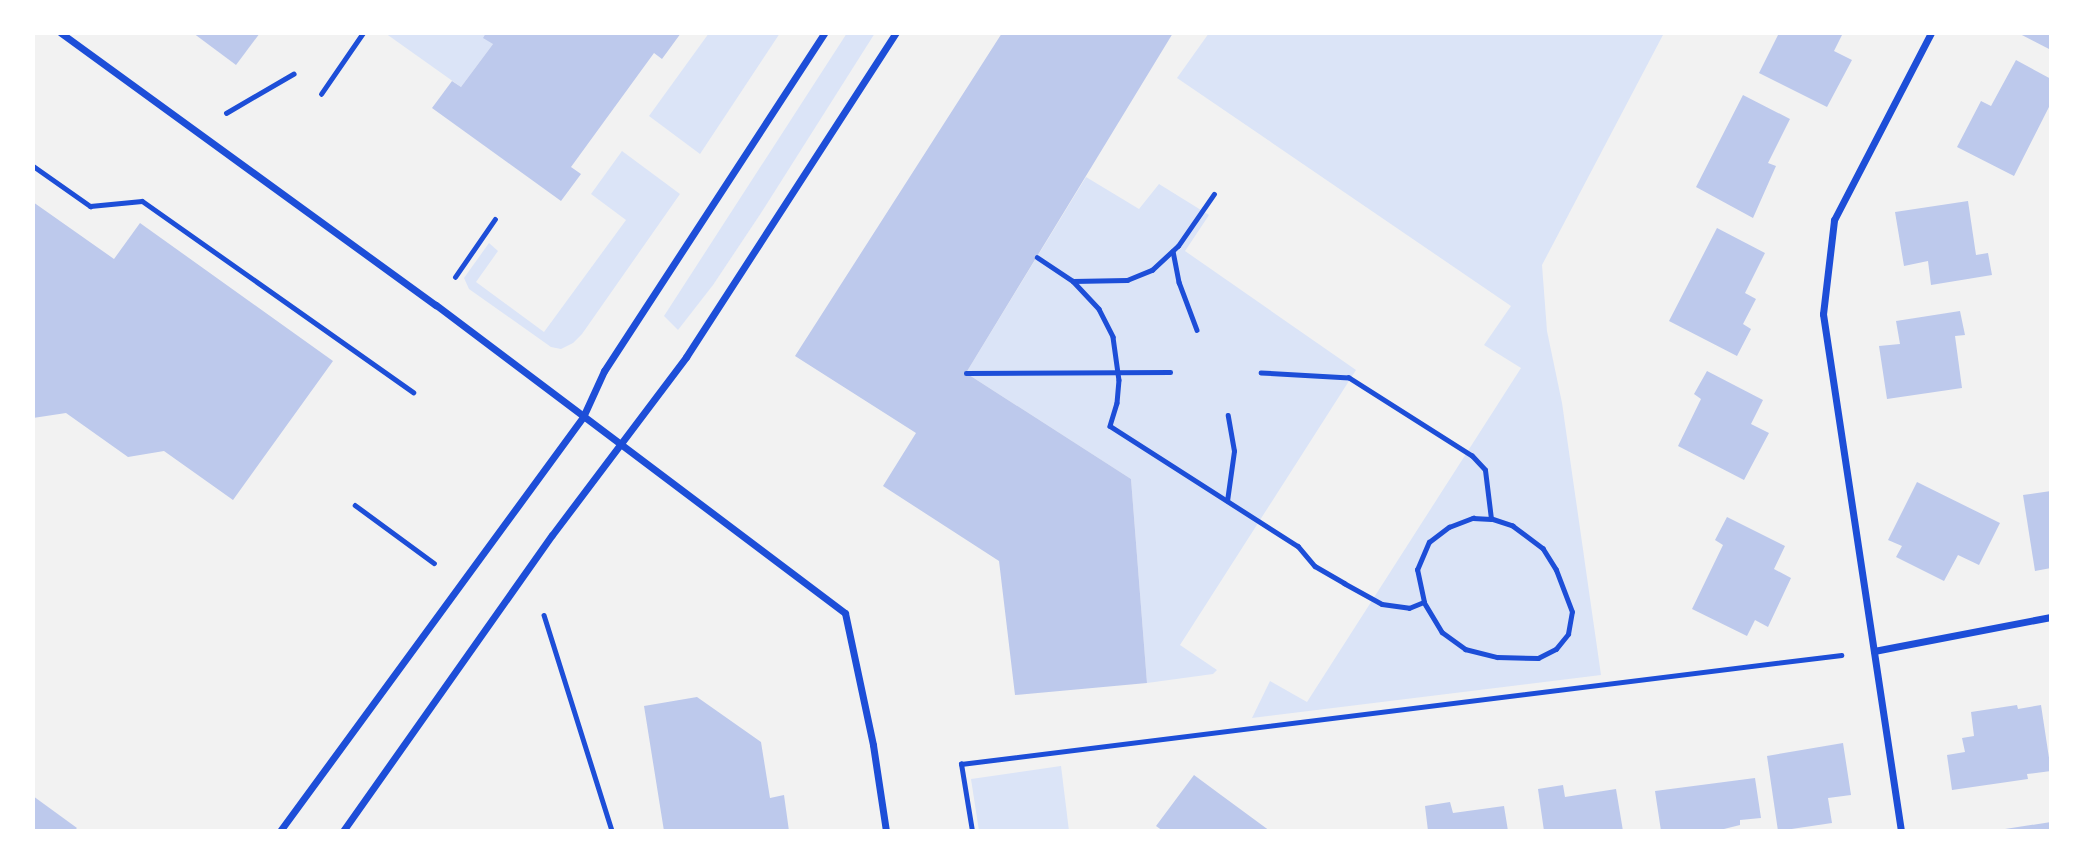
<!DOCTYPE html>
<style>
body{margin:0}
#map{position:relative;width:2084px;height:864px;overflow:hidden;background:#f2f2f2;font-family:"DM Sans",sans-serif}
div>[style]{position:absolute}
.green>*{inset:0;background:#dbe4f7}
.building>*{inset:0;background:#bdc9ec}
.path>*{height:4.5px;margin:-2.25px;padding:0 2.25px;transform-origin:2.25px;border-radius:2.25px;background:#1d4ed8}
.service>*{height:5px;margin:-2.5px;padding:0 2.5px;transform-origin:2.5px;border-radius:2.5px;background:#1d4ed8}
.minor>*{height:7px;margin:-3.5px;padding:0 3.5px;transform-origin:3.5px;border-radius:3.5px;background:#1d4ed8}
span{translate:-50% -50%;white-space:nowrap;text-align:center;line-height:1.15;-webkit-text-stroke:5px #fff;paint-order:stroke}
.frame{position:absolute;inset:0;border:35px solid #fff;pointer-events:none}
</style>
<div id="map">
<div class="green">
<i style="clip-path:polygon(385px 33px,486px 33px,493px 44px,461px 87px)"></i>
<i style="clip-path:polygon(709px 33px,780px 33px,700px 154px,649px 116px)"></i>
<i style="clip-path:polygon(847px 33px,875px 33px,761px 213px,713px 285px,678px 330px,664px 316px)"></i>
<i style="clip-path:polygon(1209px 33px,1664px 33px,1542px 265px,1547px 331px,1562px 403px,1601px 675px,1252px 718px,1270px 681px,1307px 702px,1521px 368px,1484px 345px,1511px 306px,1177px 78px)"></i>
<i style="clip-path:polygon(622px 151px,680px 194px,582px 334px,573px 343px,561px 349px,551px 347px,469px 289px,464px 278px,489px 243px,498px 251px,476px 282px,544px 332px,626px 220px,591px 194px)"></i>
<i style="clip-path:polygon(1086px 177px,1139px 209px,1159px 184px,1209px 215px,1185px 251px,1356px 370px,1180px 645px,1217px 670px,1213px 674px,1147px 683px,1131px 479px,966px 373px)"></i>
<i style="clip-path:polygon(1061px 766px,1069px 831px,979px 831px,971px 779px)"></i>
</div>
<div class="building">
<i style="clip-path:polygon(193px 33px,260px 33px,236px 65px)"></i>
<i style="clip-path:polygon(486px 33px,681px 33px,662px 59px,654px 53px,571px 167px,581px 174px,561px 201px,432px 108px,452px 81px,461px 87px,493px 44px,483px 38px)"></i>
<i style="clip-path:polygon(1002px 33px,1173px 33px,966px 373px,1131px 479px,1147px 683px,1015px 695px,999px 561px,883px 486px,916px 433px,795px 356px)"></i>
<i style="clip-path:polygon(1779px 33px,1843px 33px,1834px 51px,1852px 60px,1827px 107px,1759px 73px)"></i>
<i style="clip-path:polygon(2018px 33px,2051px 33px,2051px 50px)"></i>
<i style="clip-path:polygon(2016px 60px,2051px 79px,2051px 103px,2014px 176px,1957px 147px,1981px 101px,1991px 106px)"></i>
<i style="clip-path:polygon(1743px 95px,1790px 119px,1768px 163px,1776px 166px,1753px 218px,1696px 187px)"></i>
<i style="clip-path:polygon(1968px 201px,1976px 255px,1988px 253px,1992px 275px,1931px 285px,1928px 261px,1904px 266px,1895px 212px)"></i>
<i style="clip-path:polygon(33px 202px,114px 259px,140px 223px,333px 361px,233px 500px,164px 451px,128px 457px,66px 413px,33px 418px)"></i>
<i style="clip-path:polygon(1717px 228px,1765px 253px,1745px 293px,1756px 299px,1743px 324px,1751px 329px,1737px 356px,1669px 321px)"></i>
<i style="clip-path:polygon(1960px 311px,1965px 335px,1955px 336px,1962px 388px,1887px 399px,1879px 346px,1900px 344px,1896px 321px)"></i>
<i style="clip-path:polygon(1707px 371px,1763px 400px,1751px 424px,1769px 433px,1744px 480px,1678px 446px,1701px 399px,1694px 394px)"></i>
<i style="clip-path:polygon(1917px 482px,2000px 523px,1979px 565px,1958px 555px,1944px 581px,1896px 557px,1902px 546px,1888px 540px)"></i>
<i style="clip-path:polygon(2051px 491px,2051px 568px,2035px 571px,2023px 495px)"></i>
<i style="clip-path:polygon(1727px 517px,1785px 546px,1774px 569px,1791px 578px,1768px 627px,1755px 620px,1747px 636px,1692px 609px,1723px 545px,1715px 540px)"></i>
<i style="clip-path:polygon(697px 697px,761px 742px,770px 798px,784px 795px,789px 831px,664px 831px,644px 706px)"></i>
<i style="clip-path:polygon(2017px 705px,2018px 709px,2041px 705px,2051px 771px,2027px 774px,2028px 779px,1952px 790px,1947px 755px,1965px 752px,1962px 738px,1974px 736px,1971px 712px)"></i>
<i style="clip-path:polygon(1843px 743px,1851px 795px,1828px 798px,1832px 823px,1778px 831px,1767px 756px)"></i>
<i style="clip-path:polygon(1194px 775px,1221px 795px,1270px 831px,1163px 831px,1156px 826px)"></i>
<i style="clip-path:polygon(1755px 778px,1761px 818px,1740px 820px,1740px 825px,1716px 831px,1661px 831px,1655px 791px)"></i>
<i style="clip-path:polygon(1563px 785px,1565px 797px,1616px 789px,1623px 831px,1544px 831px,1538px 789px)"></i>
<i style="clip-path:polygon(33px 796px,77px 828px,74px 831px,33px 831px)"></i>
<i style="clip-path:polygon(1450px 802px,1453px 813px,1504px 806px,1508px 831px,1428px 831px,1425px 806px)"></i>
<i style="clip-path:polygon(2051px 822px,2051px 831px,2006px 831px,2005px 829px)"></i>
</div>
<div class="path">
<i style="left:321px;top:94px;width:74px;rotate:-55.5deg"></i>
<i style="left:226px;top:113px;width:78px;rotate:-30.2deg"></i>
<i style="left:1173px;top:251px;width:32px;rotate:79deg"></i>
<i style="left:1179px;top:282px;width:51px;rotate:69.4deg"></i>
<i style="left:1037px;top:257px;width:43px;rotate:33.7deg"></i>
<i style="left:1073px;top:281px;width:38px;rotate:47deg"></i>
<i style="left:1099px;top:309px;width:31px;rotate:63deg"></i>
<i style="left:1113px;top:337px;width:43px;rotate:82.1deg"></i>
<i style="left:1119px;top:380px;width:23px;rotate:95deg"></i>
<i style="left:1117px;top:403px;width:24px;rotate:107deg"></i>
<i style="left:1110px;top:426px;width:223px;rotate:32.6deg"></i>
<i style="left:1298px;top:546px;width:26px;rotate:50deg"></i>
<i style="left:1315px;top:566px;width:34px;rotate:30deg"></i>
<i style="left:1344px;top:583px;width:43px;rotate:28.9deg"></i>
<i style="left:1382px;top:604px;width:27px;rotate:8deg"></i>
<i style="left:1409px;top:608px;width:16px;rotate:-22deg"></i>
<i style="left:1424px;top:602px;width:35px;rotate:59deg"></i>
<i style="left:1442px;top:632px;width:29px;rotate:36deg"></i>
<i style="left:1465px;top:649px;width:33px;rotate:14deg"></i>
<i style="left:1497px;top:657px;width:41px;rotate:1.4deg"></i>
<i style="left:1538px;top:658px;width:20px;rotate:-27deg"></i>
<i style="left:1556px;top:649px;width:19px;rotate:-51deg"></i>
<i style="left:1568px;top:634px;width:22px;rotate:-80deg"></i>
<i style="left:1572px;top:612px;width:45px;rotate:-110.9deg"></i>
<i style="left:1556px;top:570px;width:25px;rotate:-122deg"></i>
<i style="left:1543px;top:549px;width:38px;rotate:-143deg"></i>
<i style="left:1513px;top:526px;width:23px;rotate:-162deg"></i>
<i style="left:1491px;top:519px;width:49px;rotate:-97deg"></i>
<i style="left:1485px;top:470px;width:19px;rotate:-133deg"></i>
<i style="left:1472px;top:456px;width:146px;rotate:-147.6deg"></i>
<i style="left:1349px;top:378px;width:88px;rotate:-176.7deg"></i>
<i style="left:455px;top:277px;width:70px;rotate:-55.4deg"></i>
<i style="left:1073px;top:281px;width:54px;rotate:-1.1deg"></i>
<i style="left:1127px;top:280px;width:27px;rotate:-22deg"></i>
<i style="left:1152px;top:270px;width:35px;rotate:-43deg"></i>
<i style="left:1178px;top:246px;width:63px;rotate:-55.3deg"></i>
<i style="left:966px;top:373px;width:204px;rotate:-0.3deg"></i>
<i style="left:1227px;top:501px;width:50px;rotate:-82deg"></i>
<i style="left:1234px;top:451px;width:36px;rotate:-100deg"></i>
<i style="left:355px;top:505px;width:98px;rotate:36.3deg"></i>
<i style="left:1424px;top:602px;width:33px;rotate:-102deg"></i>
<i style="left:1417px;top:570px;width:30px;rotate:-67deg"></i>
<i style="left:1429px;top:542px;width:25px;rotate:-37deg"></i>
<i style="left:1449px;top:527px;width:26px;rotate:-21deg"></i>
<i style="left:1473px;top:518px;width:18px;rotate:3deg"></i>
<i style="left:544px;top:615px;width:226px;rotate:72.5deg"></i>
<i style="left:972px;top:831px;width:68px;rotate:-99.3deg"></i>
<i style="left:961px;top:764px;width:887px;rotate:-7.06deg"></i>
</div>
<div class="service">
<i style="left:33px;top:166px;width:70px;rotate:35.1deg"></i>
<i style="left:90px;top:206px;width:52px;rotate:-5.5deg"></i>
<i style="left:142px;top:201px;width:332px;rotate:35.2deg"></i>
</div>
<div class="minor">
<i style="left:61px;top:33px;width:463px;rotate:36deg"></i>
<i style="left:436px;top:305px;width:512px;rotate:36.98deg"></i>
<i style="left:845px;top:613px;width:135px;rotate:78deg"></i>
<i style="left:873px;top:745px;width:87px;rotate:81.4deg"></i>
<i style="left:1874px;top:651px;width:180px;rotate:-10.9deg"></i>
<i style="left:280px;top:831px;width:513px;rotate:-53.8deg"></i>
<i style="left:583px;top:417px;width:51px;rotate:-65.5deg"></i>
<i style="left:604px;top:371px;width:403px;rotate:-56.9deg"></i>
<i style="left:343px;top:831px;width:362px;rotate:-54.8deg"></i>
<i style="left:552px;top:535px;width:223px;rotate:-53deg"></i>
<i style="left:686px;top:357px;width:386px;rotate:-57.1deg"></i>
<i style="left:1901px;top:831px;width:523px;rotate:-98.58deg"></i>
<i style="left:1823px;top:314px;width:95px;rotate:-83.3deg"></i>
<i style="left:1834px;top:220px;width:211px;rotate:-62.6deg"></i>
</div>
<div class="frame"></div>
</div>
